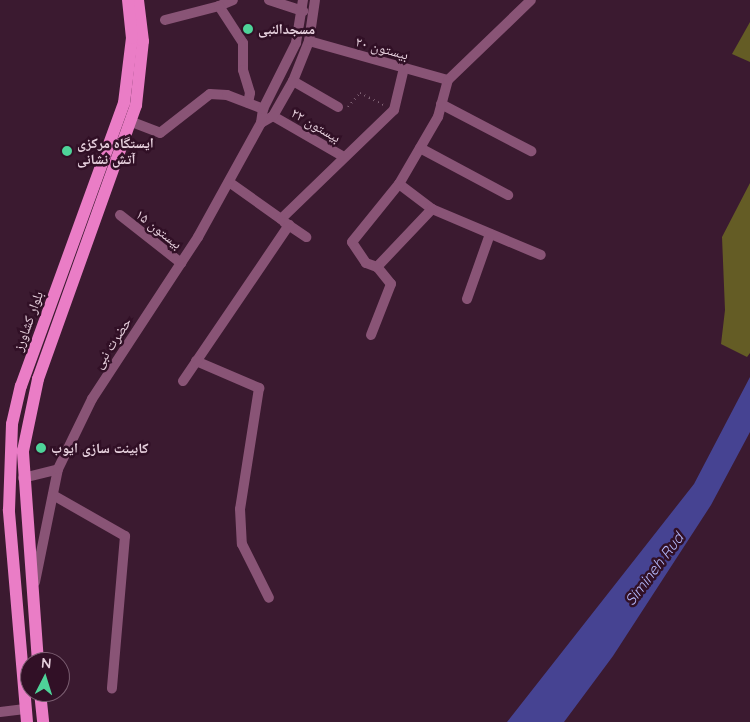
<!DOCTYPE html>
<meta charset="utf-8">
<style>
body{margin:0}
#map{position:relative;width:750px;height:722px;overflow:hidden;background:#3b1a30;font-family:Quicksand,"Noto Naskh Arabic",sans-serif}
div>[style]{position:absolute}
.forest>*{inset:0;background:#645c25}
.water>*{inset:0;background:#464392}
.path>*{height:2px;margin-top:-1px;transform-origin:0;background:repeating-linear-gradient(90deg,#7f6274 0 1px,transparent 0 5px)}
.minor>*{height:10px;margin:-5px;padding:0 5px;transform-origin:5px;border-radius:5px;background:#895476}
.tertiary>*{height:10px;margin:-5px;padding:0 5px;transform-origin:5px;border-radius:5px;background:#895476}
.primary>*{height:12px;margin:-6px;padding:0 6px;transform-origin:6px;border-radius:6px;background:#ea7dc6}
.dots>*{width:14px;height:14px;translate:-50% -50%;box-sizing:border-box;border:2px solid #311026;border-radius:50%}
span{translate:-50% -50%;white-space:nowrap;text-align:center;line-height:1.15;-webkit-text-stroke:5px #311026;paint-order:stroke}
.poi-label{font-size:14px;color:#e7d1de;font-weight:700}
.left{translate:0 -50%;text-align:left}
.street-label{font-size:14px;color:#e7d1de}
.water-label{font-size:15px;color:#b5bafc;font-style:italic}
.north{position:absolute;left:20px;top:652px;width:50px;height:50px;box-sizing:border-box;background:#311026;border:1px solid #7a5d70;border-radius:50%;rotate:5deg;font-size:14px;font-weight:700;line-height:20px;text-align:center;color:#e7d1de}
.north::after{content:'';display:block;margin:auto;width:18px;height:22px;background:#4ed399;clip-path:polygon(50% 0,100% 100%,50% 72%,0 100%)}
</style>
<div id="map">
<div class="forest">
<i style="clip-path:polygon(750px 22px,750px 62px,732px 54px)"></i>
<i style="clip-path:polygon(750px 183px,750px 353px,747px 357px,721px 344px,725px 310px,722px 237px)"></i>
</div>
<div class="water">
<i style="clip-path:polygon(750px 377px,750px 432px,711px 505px,613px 656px,564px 722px,507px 722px,694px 484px)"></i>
</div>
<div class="path">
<i style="left:348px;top:107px;width:18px;rotate:-49deg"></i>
<i style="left:360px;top:93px;width:29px;rotate:27deg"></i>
</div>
<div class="minor">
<i style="left:269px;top:0;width:36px;rotate:18deg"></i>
<i style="left:219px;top:6px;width:15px;rotate:-23deg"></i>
<i style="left:165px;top:20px;width:56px;rotate:-14.5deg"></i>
<i style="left:219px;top:6px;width:44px;rotate:57deg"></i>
<i style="left:243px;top:43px;width:27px;rotate:90deg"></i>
<i style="left:243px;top:70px;width:24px;rotate:73deg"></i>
<i style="left:250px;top:93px;width:10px;rotate:101deg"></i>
<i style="left:309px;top:41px;width:144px;rotate:15.7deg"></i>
<i style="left:293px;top:81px;width:52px;rotate:30deg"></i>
<i style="left:441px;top:104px;width:102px;rotate:27.6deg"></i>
<i style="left:273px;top:116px;width:82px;rotate:30deg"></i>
<i style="left:132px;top:122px;width:30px;rotate:21deg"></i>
<i style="left:160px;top:133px;width:63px;rotate:-38deg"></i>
<i style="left:210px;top:94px;width:17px;rotate:3deg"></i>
<i style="left:227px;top:95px;width:39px;rotate:21deg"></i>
<i style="left:420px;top:148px;width:100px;rotate:28.1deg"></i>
<i style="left:229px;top:182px;width:64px;rotate:35.4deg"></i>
<i style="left:281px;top:219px;width:157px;rotate:-44deg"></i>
<i style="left:394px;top:110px;width:43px;rotate:-76.6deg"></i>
<i style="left:399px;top:184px;width:41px;rotate:37.1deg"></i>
<i style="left:432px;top:209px;width:80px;rotate:133.5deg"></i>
<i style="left:377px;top:267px;width:12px;rotate:-160deg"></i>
<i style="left:366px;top:263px;width:25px;rotate:-124deg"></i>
<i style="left:352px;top:242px;width:75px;rotate:-51deg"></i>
<i style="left:399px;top:184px;width:78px;rotate:-59.8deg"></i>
<i style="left:438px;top:117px;width:38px;rotate:-75deg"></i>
<i style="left:448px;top:80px;width:115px;rotate:-43.9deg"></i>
<i style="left:432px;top:209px;width:118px;rotate:22.9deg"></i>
<i style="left:120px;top:215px;width:78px;rotate:38.2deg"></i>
<i style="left:284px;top:222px;width:27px;rotate:34deg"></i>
<i style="left:467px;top:299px;width:69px;rotate:-70.5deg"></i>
<i style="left:371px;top:335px;width:55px;rotate:-68.6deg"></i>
<i style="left:391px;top:284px;width:22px;rotate:-129deg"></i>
<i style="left:196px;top:361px;width:69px;rotate:23.2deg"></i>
<i style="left:259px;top:388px;width:122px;rotate:98.9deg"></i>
<i style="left:240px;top:509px;width:35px;rotate:87deg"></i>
<i style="left:242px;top:544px;width:60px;rotate:63.4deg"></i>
<i style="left:183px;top:381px;width:189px;rotate:-55.8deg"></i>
<i style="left:53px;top:495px;width:83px;rotate:29.7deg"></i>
<i style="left:125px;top:536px;width:153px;rotate:94.9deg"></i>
<i style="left:0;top:712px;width:25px;rotate:-7deg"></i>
</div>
<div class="tertiary">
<i style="left:261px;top:123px;width:14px;rotate:-30deg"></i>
<i style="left:273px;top:116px;width:40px;rotate:-60.3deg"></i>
<i style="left:293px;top:81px;width:43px;rotate:-68.2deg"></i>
<i style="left:309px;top:41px;width:41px;rotate:-81.7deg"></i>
<i style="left:23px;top:478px;width:36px;rotate:-14deg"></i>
<i style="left:35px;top:582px;width:115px;rotate:-78.5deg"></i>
<i style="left:58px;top:469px;width:78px;rotate:-64.1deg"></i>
<i style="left:92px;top:399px;width:194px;rotate:-56.8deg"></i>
<i style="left:198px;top:237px;width:130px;rotate:-61.1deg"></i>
<i style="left:261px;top:123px;width:14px;rotate:-82deg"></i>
<i style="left:263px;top:109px;width:74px;rotate:-63.4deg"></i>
<i style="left:296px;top:43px;width:44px;rotate:-80.8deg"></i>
</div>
<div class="primary">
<i style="left:38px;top:662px;width:212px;rotate:-94.1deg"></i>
<i style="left:23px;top:451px;width:74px;rotate:-78.2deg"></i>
<i style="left:38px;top:379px;width:291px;rotate:-70.3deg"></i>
<i style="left:136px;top:105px;width:64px;rotate:-83.8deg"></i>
<i style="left:143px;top:41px;width:41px;rotate:-97deg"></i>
<i style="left:40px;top:692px;width:30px;rotate:84deg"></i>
<i style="left:27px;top:722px;width:213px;rotate:-94.9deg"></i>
<i style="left:9px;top:510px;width:86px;rotate:-88deg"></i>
<i style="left:12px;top:424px;width:39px;rotate:-77deg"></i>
<i style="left:21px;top:386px;width:301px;rotate:-70deg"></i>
<i style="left:124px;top:103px;width:65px;rotate:-83deg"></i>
<i style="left:132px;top:38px;width:38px;rotate:-96deg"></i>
</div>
<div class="dots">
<i style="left:248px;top:29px;background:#4ed399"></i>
<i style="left:67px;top:151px;background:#4ed399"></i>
<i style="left:41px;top:448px;background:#4ed399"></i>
</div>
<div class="poi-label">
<span class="left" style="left:258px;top:29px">مسجدالنبی</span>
<span class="left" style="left:77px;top:151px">ایستگاه مرکزی<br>آتش نشانی</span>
<span class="left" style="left:51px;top:448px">کابینت سازی ایوب</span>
</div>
<div class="street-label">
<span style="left:382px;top:48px;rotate:15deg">بیستون ۲۰</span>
<span style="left:316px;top:125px;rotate:30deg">بیستون ۲۲</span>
<span style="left:159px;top:229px;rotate:38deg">بیستون ۱۵</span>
<span style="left:28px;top:321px;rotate:-70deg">بلوار کشاورز</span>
<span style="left:112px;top:343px;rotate:-57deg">حضرت نبی</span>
</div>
<div class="water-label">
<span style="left:654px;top:569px;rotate:-53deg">Simineh Rud</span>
</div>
<div class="north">N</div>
</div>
